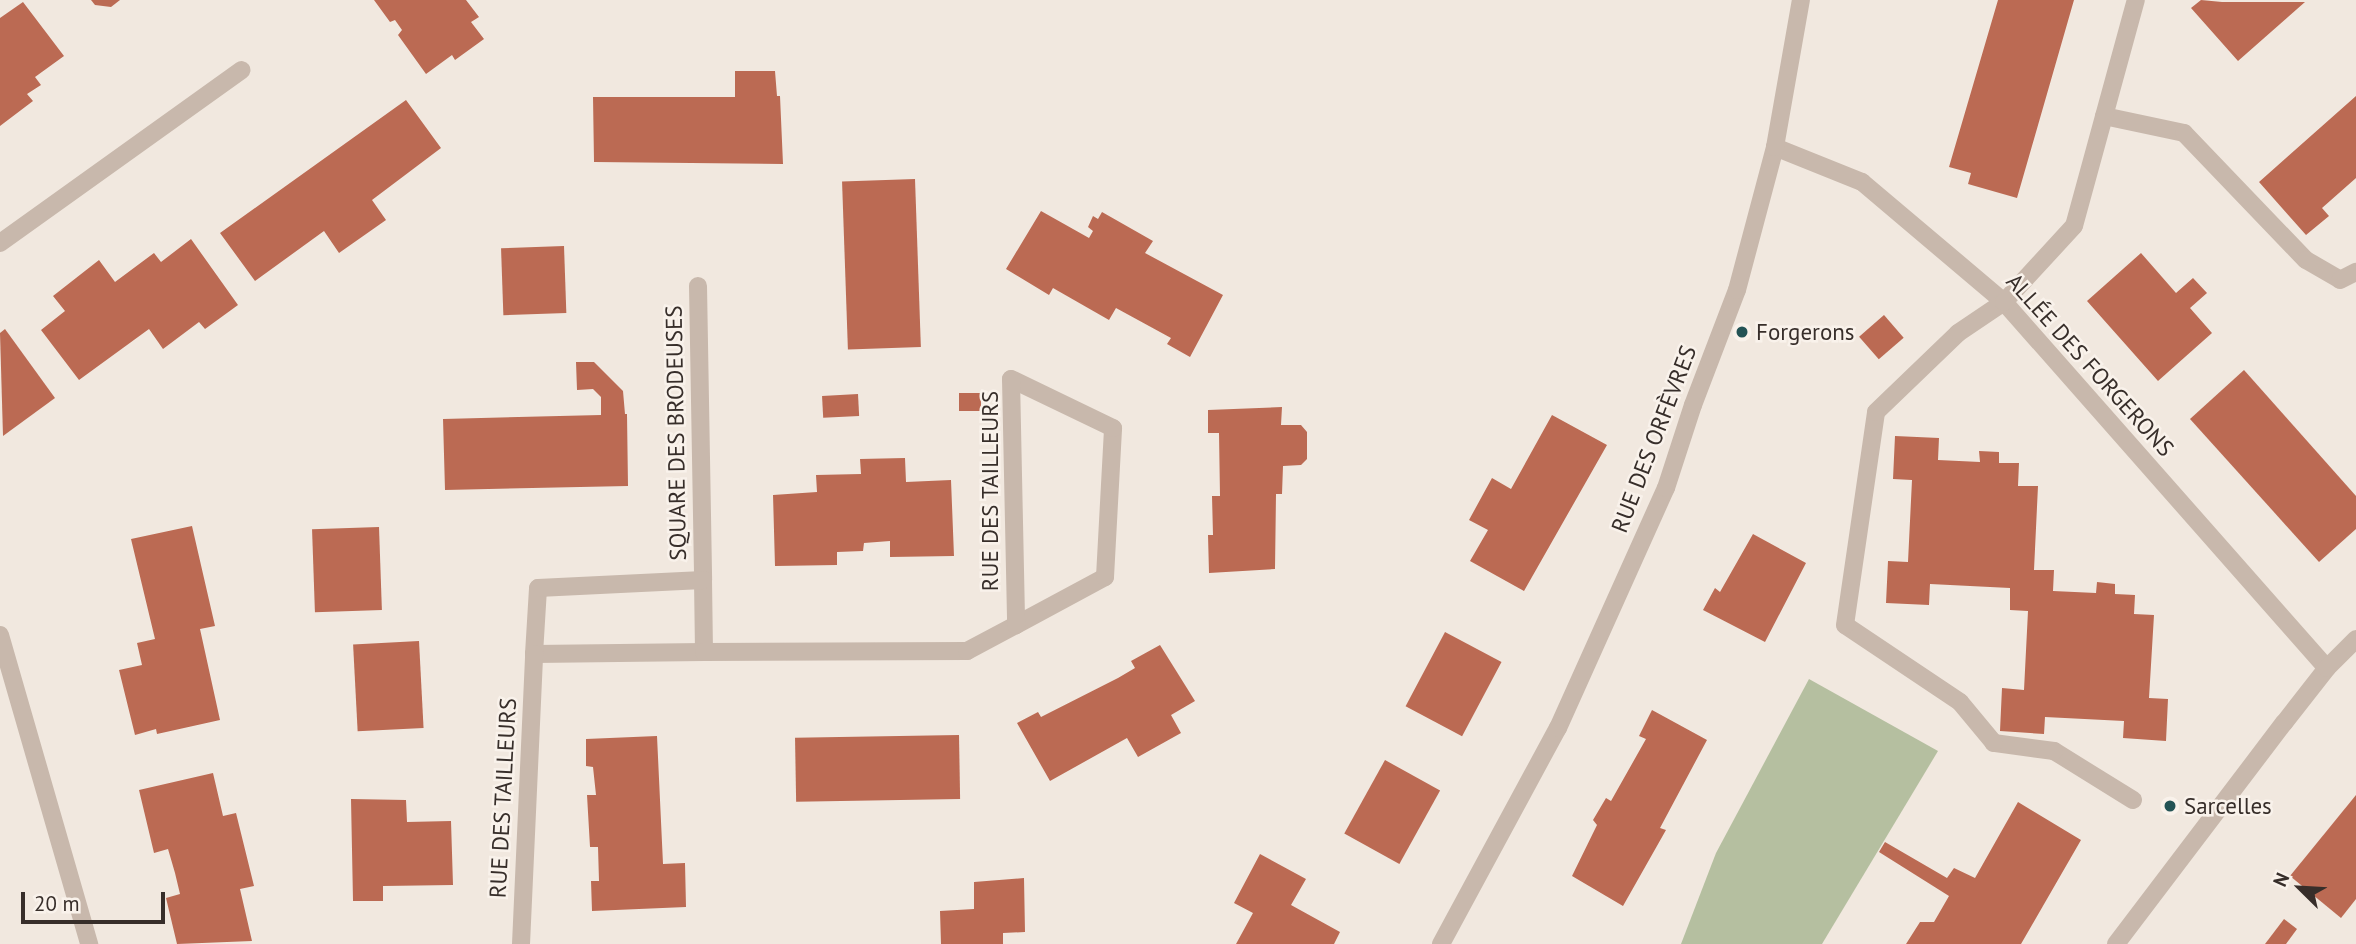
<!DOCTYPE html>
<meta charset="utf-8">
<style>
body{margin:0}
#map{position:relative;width:2356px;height:944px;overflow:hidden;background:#f1e8df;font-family:"PT Sans",sans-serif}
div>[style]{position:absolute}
.green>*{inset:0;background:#b5bfa0}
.building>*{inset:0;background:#bb6a53;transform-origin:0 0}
.minor>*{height:18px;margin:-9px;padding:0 9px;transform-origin:9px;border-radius:9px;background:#c8b8ac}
.dots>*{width:19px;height:19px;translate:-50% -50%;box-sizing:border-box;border:4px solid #f9f2eb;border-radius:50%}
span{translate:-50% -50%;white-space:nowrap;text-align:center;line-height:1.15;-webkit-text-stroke:5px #f9f2eb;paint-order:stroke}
.poi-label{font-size:23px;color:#372e2a}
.left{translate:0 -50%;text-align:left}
.street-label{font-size:23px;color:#372e2a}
.north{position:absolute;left:2265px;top:853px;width:70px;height:70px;-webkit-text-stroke:5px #f9f2eb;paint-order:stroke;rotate:294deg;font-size:19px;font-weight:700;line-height:28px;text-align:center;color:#372e2a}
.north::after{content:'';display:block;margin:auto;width:24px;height:32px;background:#372e2a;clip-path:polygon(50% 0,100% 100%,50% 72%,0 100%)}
.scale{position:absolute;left:21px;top:892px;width:144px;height:32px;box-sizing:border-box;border:4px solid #372e2a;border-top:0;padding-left:9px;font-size:21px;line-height:24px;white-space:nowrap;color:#372e2a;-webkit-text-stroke:5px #f9f2eb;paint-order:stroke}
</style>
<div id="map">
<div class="green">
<i style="clip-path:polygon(1809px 679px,1938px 751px,1822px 944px,1681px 944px,1716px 853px)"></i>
</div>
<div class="building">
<i style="clip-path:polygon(91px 0,120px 0,111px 7px,95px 5px)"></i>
<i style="clip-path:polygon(374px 0,466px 0,479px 17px,471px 22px,484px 39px,455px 60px,452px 55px,426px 74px,398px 35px,402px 30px,395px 20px,390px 22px)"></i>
<i style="clip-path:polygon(1998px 0,2074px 0,2017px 198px,1968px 184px,1971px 173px,1949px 167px)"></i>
<i style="clip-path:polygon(2201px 0,2222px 2px,2305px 2px,2238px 61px,2191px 8px)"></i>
<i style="clip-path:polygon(23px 2px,64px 56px,35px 77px,41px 85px,27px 94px,33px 101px,0 126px,0 18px)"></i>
<i style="clip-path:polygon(735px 71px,775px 71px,777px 96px,780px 96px,783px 164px,594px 162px,593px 97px,735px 97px)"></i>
<i style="clip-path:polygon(2356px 96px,2356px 178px,2322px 208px,2329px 216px,2306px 235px,2259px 182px)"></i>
<i style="clip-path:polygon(406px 100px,441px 148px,372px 200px,386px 220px,339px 253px,324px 231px,255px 281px,220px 233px)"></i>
<i style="left:915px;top:179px;width:168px;height:73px;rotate:88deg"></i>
<i style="clip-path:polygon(1041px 211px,1089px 238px,1093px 231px,1088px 227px,1093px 216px,1098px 219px,1102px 212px,1153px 241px,1145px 253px,1223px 295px,1190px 357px,1167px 344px,1171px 338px,1116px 308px,1109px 320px,1053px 288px,1049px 295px,1006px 269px)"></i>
<i style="clip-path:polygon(191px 239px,238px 305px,205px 329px,199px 322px,163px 349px,149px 329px,79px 380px,41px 330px,65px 311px,53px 296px,99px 260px,115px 282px,154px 253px,161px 262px)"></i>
<i style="left:564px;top:246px;width:67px;height:63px;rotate:88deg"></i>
<i style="clip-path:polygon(2141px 253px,2176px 293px,2193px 278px,2207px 293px,2190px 308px,2212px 333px,2158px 381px,2087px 301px)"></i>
<i style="left:1884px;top:315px;width:30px;height:33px;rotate:49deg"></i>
<i style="clip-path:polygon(5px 329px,55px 398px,3px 436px,0 333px)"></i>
<i style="clip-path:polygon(576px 362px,594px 362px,623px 391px,625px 414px,627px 414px,628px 486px,445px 490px,443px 419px,601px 415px,601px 397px,593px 389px,577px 390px)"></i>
<i style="clip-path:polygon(2244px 370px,2356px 496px,2356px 529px,2319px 562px,2190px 419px)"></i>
<i style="left:959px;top:393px;width:22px;height:18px"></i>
<i style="left:858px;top:394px;width:22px;height:36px;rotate:87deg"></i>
<i style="clip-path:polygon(1282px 407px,1281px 425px,1301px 425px,1307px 432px,1307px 459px,1301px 465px,1283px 466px,1282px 494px,1276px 494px,1275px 569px,1209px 573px,1208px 535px,1213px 535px,1212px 496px,1220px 496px,1219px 433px,1208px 433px,1208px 410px)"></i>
<i style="clip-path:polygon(1552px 415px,1607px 445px,1524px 591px,1470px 561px,1488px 530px,1469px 520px,1492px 478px,1511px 489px)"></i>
<i style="clip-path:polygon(1895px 436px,1939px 438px,1938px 460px,1980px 462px,1979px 451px,1999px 452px,1999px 463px,2019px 463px,2018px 486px,2038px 486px,2034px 570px,2054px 570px,2053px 591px,2096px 593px,2097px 582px,2115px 584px,2115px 594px,2135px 595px,2134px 614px,2154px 615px,2149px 698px,2168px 699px,2166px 741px,2123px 738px,2124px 721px,2045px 717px,2044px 734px,2000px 731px,2002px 688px,2024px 690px,2028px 611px,2010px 610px,2010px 588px,1930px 584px,1929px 605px,1886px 603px,1888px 561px,1908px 562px,1912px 480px,1893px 479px)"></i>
<i style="clip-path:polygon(905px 458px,906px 482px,951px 480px,954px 556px,890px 557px,890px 541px,864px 543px,863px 551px,837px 552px,837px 565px,775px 566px,773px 495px,817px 492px,816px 475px,861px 474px,860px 459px)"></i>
<i style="clip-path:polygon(192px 526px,215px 626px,200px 629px,220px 720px,157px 734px,156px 729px,135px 735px,119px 670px,142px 665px,137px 643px,155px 639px,131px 539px)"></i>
<i style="left:379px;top:527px;width:83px;height:67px;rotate:88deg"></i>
<i style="clip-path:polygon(1753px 534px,1806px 563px,1765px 642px,1703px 610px,1715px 588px,1720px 592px)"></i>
<i style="left:1445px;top:632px;width:64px;height:84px;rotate:28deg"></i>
<i style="left:419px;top:641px;width:87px;height:66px;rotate:87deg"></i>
<i style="clip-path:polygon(1160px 645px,1195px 701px,1171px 715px,1181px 733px,1138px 757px,1127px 738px,1050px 781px,1017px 723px,1038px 712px,1041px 717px,1118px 678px,1135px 668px,1131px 661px)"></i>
<i style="clip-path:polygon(1652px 710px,1707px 740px,1660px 828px,1666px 830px,1623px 906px,1572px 876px,1597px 825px,1593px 820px,1606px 798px,1611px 801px,1646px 739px,1639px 736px)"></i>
<i style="left:959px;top:735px;width:64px;height:164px;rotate:89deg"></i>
<i style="clip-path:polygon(657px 736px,663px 864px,685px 863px,686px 907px,592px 911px,591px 881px,599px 881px,598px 847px,590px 847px,587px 795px,596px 795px,593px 767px,586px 766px,586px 739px)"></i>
<i style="left:1385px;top:760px;width:63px;height:84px;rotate:29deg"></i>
<i style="clip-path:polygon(213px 773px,223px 816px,236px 813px,254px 886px,240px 889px,252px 941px,177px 944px,166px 898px,180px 894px,175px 873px,168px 849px,154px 853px,139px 790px)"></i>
<i style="clip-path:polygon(2356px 795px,2356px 899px,2341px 918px,2290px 876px)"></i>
<i style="clip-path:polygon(351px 799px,406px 800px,407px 822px,451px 821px,453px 885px,383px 886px,383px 901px,353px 901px)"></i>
<i style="clip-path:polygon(2018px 802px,2081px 840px,2021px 944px,1906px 944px,1920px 922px,1934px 922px,1949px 896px,1879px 852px,1885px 842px,1947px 878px,1954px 868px,1975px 878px)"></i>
<i style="clip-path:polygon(1260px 854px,1306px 879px,1291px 905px,1340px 932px,1334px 944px,1236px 944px,1253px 913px,1234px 903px)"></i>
<i style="clip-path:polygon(1024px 878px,1025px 932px,1003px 933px,1003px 944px,941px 944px,940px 911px,974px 909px,974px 882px)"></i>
<i style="clip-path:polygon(2284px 919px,2297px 929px,2286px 944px,2265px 944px)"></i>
</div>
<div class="minor">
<i style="left:2104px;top:116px;width:82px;rotate:12deg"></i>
<i style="left:2184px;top:133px;width:176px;rotate:46.2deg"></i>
<i style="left:2306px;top:260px;width:39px;rotate:30deg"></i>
<i style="left:2340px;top:280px;width:18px;rotate:-27deg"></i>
<i style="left:1775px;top:147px;width:94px;rotate:21.9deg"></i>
<i style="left:1862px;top:182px;width:186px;rotate:40.2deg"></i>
<i style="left:2004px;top:302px;width:488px;rotate:48.6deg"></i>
<i style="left:0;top:243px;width:297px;rotate:-35.6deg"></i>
<i style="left:698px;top:286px;width:294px;rotate:89deg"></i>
<i style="left:703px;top:580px;width:72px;rotate:89.2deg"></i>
<i style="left:704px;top:652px;width:170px;rotate:179.3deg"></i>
<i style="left:534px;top:654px;width:66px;rotate:-86.5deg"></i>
<i style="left:538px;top:588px;width:165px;rotate:-2.8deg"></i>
<i style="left:0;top:635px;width:322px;rotate:73.9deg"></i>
<i style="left:704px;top:652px;width:263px;rotate:-0.2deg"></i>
<i style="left:967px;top:651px;width:55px;rotate:-28deg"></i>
<i style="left:1016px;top:625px;width:101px;rotate:-28.3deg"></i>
<i style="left:1105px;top:577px;width:149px;rotate:-86.9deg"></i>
<i style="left:1113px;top:428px;width:113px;rotate:-154.3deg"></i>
<i style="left:1011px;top:379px;width:246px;rotate:88.8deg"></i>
<i style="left:2133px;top:800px;width:93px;rotate:-148.2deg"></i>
<i style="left:2054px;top:751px;width:61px;rotate:-172.4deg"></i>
<i style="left:1994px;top:743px;width:53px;rotate:-129.7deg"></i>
<i style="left:1960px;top:702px;width:138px;rotate:-146.2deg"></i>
<i style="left:1845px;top:625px;width:215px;rotate:-81.7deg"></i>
<i style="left:1876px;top:412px;width:114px;rotate:-43.9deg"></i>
<i style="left:1958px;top:333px;width:55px;rotate:-34deg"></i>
<i style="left:2004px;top:302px;width:103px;rotate:-47.4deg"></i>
<i style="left:2074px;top:226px;width:234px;rotate:-74.7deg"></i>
<i style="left:521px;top:944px;width:290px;rotate:-87.4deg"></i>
<i style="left:1441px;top:944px;width:246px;rotate:-61.6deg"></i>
<i style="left:1558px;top:728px;width:263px;rotate:-65.8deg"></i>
<i style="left:1666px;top:488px;width:87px;rotate:-72deg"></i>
<i style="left:1693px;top:405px;width:123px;rotate:-69.1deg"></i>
<i style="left:1737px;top:290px;width:148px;rotate:-75.1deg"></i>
<i style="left:1775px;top:147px;width:149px;rotate:-80deg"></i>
<i style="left:2116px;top:944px;width:278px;rotate:-52.8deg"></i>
<i style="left:2284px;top:723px;width:70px;rotate:-52deg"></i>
<i style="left:2327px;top:668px;width:41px;rotate:-45deg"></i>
</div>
<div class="dots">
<i style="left:1742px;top:332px;background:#235355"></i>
<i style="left:2170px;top:806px;background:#235355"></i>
</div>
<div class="poi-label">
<span class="left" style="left:1756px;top:332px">Forgerons</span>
<span class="left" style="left:2184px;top:806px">Sarcelles</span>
</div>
<div class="street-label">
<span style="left:2090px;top:365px;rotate:48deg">ALLÉE DES FORGERONS</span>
<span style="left:676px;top:433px;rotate:-91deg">SQUARE DES BRODEUSES</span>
<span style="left:1654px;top:439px;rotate:-69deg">RUE DES ORFÈVRES</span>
<span style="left:990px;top:491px;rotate:-90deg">RUE DES TAILLEURS</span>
<span style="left:503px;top:798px;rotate:-87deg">RUE DES TAILLEURS</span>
</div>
<div class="north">N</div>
<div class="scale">20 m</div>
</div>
